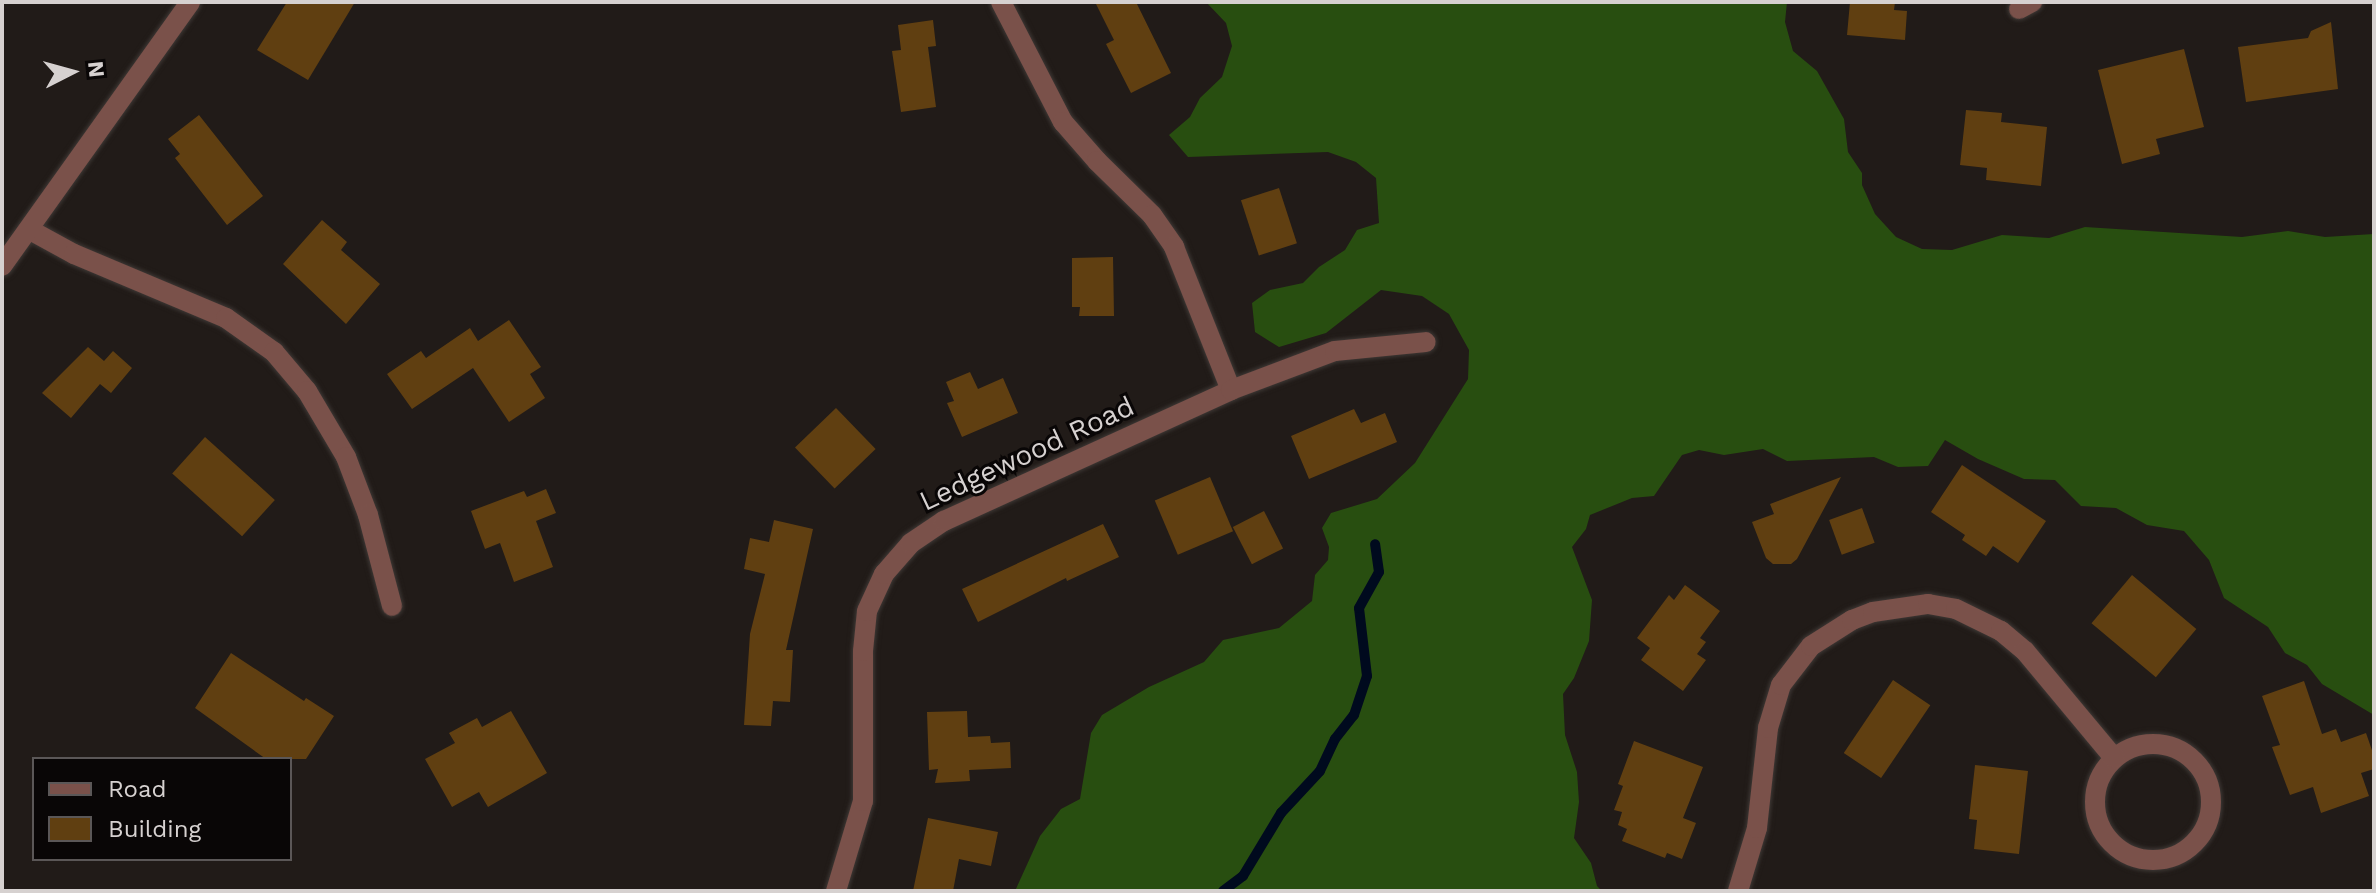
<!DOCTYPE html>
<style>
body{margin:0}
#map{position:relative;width:2376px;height:893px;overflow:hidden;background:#211b18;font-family:"Work Sans",sans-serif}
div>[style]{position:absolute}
.forest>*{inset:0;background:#284e10}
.stream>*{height:10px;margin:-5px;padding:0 5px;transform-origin:5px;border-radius:5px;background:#000a1e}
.building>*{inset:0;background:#603f11;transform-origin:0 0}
.roads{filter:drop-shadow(0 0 2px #3e3835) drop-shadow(0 0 2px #3e3835)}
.minor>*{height:20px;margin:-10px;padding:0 10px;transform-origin:10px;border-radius:10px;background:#7a514a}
.minor>.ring{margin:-10px;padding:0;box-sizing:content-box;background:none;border:20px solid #7a514a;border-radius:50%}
span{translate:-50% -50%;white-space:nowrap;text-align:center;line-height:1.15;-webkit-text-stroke:6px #090606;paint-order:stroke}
.street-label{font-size:28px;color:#d6d1d0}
.frame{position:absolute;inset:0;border:4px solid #d6d1d0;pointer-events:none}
.legend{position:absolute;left:32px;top:757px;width:260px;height:104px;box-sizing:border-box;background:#090606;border:2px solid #5b5757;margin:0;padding:10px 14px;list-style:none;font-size:24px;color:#d6d1d0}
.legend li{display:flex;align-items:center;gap:16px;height:40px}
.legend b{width:40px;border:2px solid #5b5757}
.north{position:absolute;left:32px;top:32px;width:80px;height:80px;-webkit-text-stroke:6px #090606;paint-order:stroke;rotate:84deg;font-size:22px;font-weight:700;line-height:32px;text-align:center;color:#d6d1d0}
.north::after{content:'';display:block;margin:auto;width:28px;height:36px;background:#d6d1d0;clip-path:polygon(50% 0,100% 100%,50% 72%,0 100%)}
</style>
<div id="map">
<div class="forest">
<i style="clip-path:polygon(1206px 2px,1787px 2px,1785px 22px,1793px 51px,1817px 71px,1844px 119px,1848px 152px,1862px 173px,1862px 185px,1875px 214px,1896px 237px,1922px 249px,1952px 250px,2002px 235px,2049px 238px,2085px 227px,2242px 237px,2288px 231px,2325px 237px,2374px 234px,2374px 715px,2322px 684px,2307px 665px,2285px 653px,2268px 627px,2224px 598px,2209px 560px,2184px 531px,2147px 525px,2116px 508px,2081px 506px,2055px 480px,2024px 479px,1978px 459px,1945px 440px,1928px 466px,1898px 467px,1874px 457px,1787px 461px,1763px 449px,1724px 455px,1699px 450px,1682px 455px,1654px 496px,1632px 498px,1590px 515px,1586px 529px,1572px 547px,1592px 600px,1589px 641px,1574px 678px,1563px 694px,1565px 735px,1577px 772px,1579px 802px,1574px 838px,1591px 863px,1597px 886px,1602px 891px,1015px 891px,1040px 836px,1061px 809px,1080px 799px,1091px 733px,1102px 715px,1149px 687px,1204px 662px,1223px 640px,1279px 628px,1312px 601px,1315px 575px,1328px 560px,1329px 547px,1322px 528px,1331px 513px,1377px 499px,1415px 463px,1468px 379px,1469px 350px,1449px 314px,1422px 296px,1381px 290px,1326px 333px,1279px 347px,1255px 332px,1252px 303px,1270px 290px,1303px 283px,1319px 267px,1345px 250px,1357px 230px,1379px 223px,1376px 178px,1356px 162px,1328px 152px,1188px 157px,1169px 135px,1190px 117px,1200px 98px,1222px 77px,1232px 46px,1226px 23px)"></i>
</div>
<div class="stream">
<i style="left:1223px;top:891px;width:25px;rotate:-37deg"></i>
<i style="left:1243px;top:876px;width:74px;rotate:-58.9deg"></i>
<i style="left:1281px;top:813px;width:57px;rotate:-47.1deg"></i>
<i style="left:1320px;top:771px;width:35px;rotate:-65deg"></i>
<i style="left:1335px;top:739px;width:31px;rotate:-52deg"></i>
<i style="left:1354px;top:715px;width:41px;rotate:-71.6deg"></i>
<i style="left:1367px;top:676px;width:68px;rotate:-96.7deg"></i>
<i style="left:1359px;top:608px;width:41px;rotate:-60.9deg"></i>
<i style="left:1379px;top:572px;width:28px;rotate:-98deg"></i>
</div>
<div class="building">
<i style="clip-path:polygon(287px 2px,355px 2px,308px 80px,257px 50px)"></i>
<i style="clip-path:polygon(1095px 2px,1136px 2px,1171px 73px,1131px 93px,1106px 44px,1114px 40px)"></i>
<i style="clip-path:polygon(1850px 2px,1895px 2px,1894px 10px,1907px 11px,1905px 40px,1847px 35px)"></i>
<i style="clip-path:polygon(933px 20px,936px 46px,928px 47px,936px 107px,901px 112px,892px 51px,901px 50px,898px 25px)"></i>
<i style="clip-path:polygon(2331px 22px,2338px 89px,2246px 102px,2238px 47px,2308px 38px,2311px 31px)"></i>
<i style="clip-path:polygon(2184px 49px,2204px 127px,2156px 139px,2160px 154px,2122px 164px,2098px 70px)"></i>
<i style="clip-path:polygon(1966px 110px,2002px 113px,2001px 122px,2047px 127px,2041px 186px,1986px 180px,1987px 168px,1960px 165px)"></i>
<i style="clip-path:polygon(199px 115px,263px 196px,227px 225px,175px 158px,180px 154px,168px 139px)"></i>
<i style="left:1279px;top:188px;width:58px;height:40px;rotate:72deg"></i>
<i style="clip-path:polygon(322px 220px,347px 242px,341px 250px,380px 284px,346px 324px,283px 264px)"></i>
<i style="clip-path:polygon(1113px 257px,1114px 316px,1079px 316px,1080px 307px,1072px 307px,1072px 258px)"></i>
<i style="clip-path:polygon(509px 320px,541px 367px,530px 374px,545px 398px,509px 422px,473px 368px,412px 409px,387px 374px,421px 351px,426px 358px,470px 328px,478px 341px)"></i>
<i style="clip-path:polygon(88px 347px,104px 361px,113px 351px,132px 368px,111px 393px,100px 384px,71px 418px,42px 393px)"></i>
<i style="clip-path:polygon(970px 372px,978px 389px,1003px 378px,1018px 413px,962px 437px,947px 403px,954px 401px,946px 382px)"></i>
<i style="left:836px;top:408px;width:57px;height:57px;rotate:46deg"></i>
<i style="clip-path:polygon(1354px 409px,1361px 423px,1385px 413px,1397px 442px,1309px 479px,1291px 436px)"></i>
<i style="left:205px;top:437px;width:94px;height:49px;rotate:42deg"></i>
<i style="clip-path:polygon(1962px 465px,2046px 521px,2018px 563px,1993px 546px,1986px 556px,1962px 540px,1965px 535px,1931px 512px)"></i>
<i style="left:1210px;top:477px;width:59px;height:60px;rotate:67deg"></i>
<i style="clip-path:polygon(1841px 477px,1797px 559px,1791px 564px,1773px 564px,1766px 558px,1752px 522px,1774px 514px,1770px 504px)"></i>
<i style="clip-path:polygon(546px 489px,556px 513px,536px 521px,553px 567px,514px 582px,500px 543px,485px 549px,471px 511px,524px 491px,527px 497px)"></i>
<i style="left:1862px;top:508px;width:37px;height:35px;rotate:70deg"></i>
<i style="left:1264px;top:511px;width:42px;height:35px;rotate:63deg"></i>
<i style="clip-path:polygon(774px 520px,813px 529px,786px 650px,793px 650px,790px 702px,773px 701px,771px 726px,744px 725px,750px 634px,765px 574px,744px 569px,750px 538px,769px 542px)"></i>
<i style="clip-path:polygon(1103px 524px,1119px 557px,1067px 581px,1066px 578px,978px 622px,962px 589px)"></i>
<i style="left:2132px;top:575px;width:84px;height:63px;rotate:40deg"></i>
<i style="clip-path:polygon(1685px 585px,1720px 611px,1700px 638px,1706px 642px,1697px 654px,1706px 660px,1683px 691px,1641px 660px,1650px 648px,1637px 638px,1669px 595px,1674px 600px)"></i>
<i style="clip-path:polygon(231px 653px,304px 701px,306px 698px,334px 716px,306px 759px,266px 759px,195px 708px)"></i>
<i style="left:1893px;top:680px;width:45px;height:88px;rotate:34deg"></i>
<i style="clip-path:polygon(2304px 681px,2322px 734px,2336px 729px,2341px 742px,2366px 733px,2374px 756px,2374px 769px,2361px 773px,2369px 796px,2321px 813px,2313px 787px,2290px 795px,2272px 747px,2280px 745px,2262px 696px)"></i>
<i style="clip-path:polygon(511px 711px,547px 773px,488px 807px,479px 792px,452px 807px,425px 759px,455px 743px,449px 733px,477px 718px,482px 727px)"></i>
<i style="clip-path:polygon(967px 711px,968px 737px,990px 736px,991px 743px,1010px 742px,1011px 768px,969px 770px,970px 781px,935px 783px,938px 769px,929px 770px,927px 712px)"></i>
<i style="clip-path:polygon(1634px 741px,1703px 767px,1683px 818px,1696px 823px,1682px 859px,1667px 853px,1665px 858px,1622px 841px,1627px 829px,1618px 825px,1622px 812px,1614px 810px,1623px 786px,1618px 784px)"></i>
<i style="clip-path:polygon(1975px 765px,2028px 771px,2019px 854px,1974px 849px,1977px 820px,1969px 819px)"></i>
<i style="clip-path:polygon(928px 818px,998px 832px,991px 866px,959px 859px,953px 891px,913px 891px)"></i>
</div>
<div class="roads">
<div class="minor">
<i style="left:1001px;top:2px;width:135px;rotate:62.7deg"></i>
<i style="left:1063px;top:122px;width:52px;rotate:48.9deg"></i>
<i style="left:1097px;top:161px;width:77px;rotate:44.5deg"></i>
<i style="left:1152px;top:215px;width:39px;rotate:55deg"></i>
<i style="left:1174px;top:247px;width:154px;rotate:68.3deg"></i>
<i style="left:2019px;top:9px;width:15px;rotate:-28deg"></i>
<i style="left:30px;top:230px;width:50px;rotate:28.6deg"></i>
<i style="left:74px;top:254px;width:165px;rotate:22.8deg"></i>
<i style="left:226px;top:318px;width:59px;rotate:35.3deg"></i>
<i style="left:274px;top:352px;width:51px;rotate:49.8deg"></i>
<i style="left:307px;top:391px;width:77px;rotate:59.4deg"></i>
<i style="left:346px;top:457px;width:62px;rotate:69.2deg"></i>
<i style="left:368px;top:515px;width:94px;rotate:75.2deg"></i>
<i style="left:2px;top:266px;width:324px;rotate:-54.5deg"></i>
<i class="ring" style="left:2095px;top:744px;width:96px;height:96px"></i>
<i style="left:836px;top:891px;width:94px;rotate:-73.3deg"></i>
<i style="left:863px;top:801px;width:150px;rotate:-90deg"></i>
<i style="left:863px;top:651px;width:40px;rotate:-84.3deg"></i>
<i style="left:867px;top:611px;width:41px;rotate:-65.3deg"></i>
<i style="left:884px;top:574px;width:41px;rotate:-48.9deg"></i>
<i style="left:911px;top:543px;width:40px;rotate:-34deg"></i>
<i style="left:944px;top:521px;width:315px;rotate:-24.5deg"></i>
<i style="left:1231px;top:390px;width:111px;rotate:-20.6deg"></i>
<i style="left:1335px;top:351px;width:91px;rotate:-5.6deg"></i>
<i style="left:1738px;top:891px;width:66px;rotate:-73.2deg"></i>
<i style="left:1757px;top:828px;width:101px;rotate:-83.7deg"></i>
<i style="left:1768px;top:728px;width:45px;rotate:-73.2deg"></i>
<i style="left:1781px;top:685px;width:49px;rotate:-52.4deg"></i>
<i style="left:1811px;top:646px;width:49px;rotate:-32.4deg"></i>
<i style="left:1852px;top:620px;width:22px;rotate:-21deg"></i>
<i style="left:1873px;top:612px;width:56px;rotate:-8.3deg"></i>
<i style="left:1928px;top:604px;width:28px;rotate:10deg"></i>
<i style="left:1956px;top:609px;width:50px;rotate:26.1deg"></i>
<i style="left:2001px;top:631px;width:31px;rotate:40deg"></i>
<i style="left:2025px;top:651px;width:139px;rotate:50.2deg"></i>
</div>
</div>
<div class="street-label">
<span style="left:1027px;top:454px;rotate:-25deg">Ledgewood Road</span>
</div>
<div class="frame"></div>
<ul class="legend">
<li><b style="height:10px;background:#7a514a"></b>Road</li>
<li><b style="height:22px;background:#603f11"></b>Building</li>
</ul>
<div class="north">N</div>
</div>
